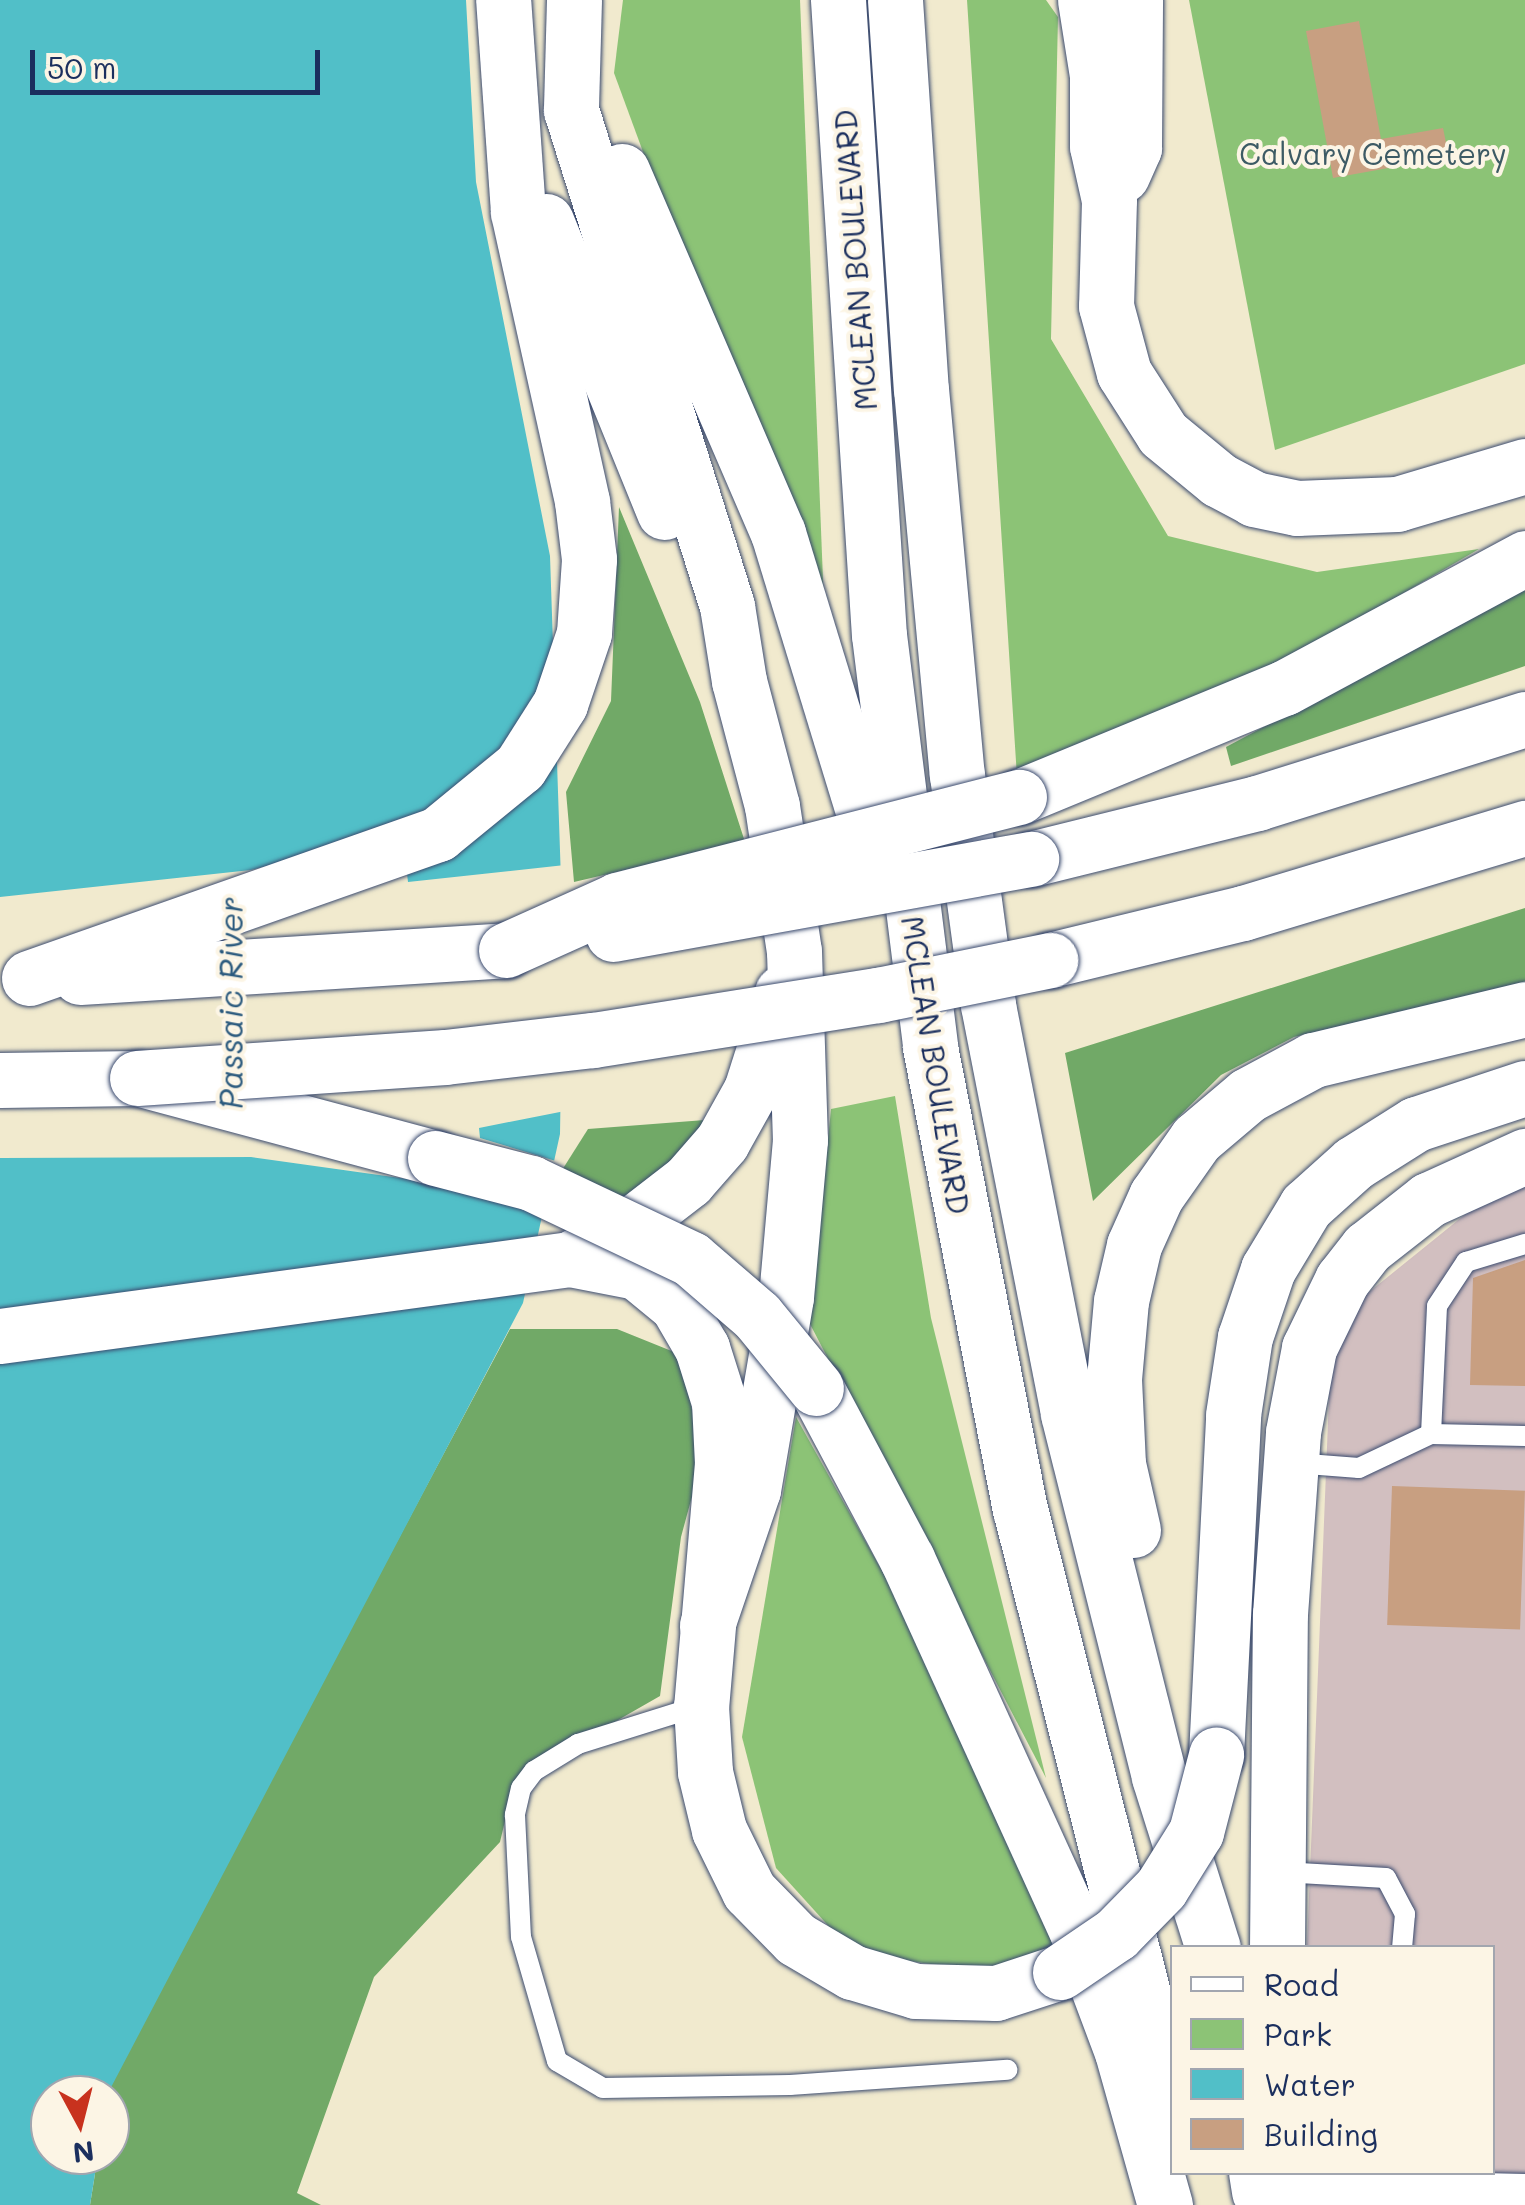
<!DOCTYPE html>
<style>
body{margin:0}
#map{position:relative;width:1525px;height:2205px;overflow:hidden;background:#f1eace;font-family:Mali,sans-serif}
div>[style]{position:absolute}
.industrial>*{inset:0;background:#d2bfc0}
.green>*{inset:0;background:#8cc376}
.forest>*{inset:0;background:#71a967}
.water>*{inset:0;background:#51bfc8}
.pier>*{inset:0;background:#f1eace}
.building>*{inset:0;background:#c89f81;transform-origin:0 0}
.roads{filter:drop-shadow(0 0 2px #3b4b6f) drop-shadow(0 0 2px #3b4b6f)}
.service>*{height:20px;margin:-10px;padding:0 10px;transform-origin:10px;border-radius:10px;background:#fff}
.tertiary>*{height:48px;margin:-24px;padding:0 24px;transform-origin:24px;border-radius:24px;background:#fff}
.secondary>*{height:55px;margin:-27.5px;padding:0 27.5px;transform-origin:27.5px;border-radius:27.5px;background:#fff}
.primary>*{height:55px;margin:-27.5px;padding:0 27.5px;transform-origin:27.5px;border-radius:27.5px;background:#fff}
.motorway>*{height:55px;margin:-27.5px;padding:0 27.5px;transform-origin:27.5px;border-radius:27.5px;background:#fff}
.bridges{filter:drop-shadow(0 0 2px #3b4b6f) drop-shadow(0 0 2px #3b4b6f)}
.secondary-bridge>*{height:55px;margin:-27.5px;padding:0 27.5px;transform-origin:27.5px;border-radius:27.5px;background:#fff}
.motorway-bridge>*{height:55px;margin:-27.5px;padding:0 27.5px;transform-origin:27.5px;border-radius:27.5px;background:#fff}
span{translate:-50% -50%;white-space:nowrap;text-align:center;line-height:1.15;-webkit-text-stroke:8px #fcf5e5;paint-order:stroke}
.park-label{font-size:30px;color:#3d5b65}
.street-label{font-size:30px;color:#1b2f5e}
.water-label{font-size:32px;color:#2b5a7e;font-style:italic}
.legend{position:absolute;left:1170px;top:1945px;width:325px;height:230px;box-sizing:border-box;background:#fcf5e5;border:2px solid #a2a6af;margin:0;padding:12px 18px;list-style:none;font-size:30px;color:#1b2f5e}
.legend li{display:flex;align-items:center;gap:20px;height:50px}
.legend b{width:50px;border:2px solid #a2a6af}
.north{position:absolute;left:30px;top:2075px;width:100px;height:100px;box-sizing:border-box;background:#fcf5e5;border:2px solid #a2a6af;border-radius:50%;rotate:173deg;font-size:28px;font-weight:700;line-height:40px;text-align:center;color:#1b2f5e}
.north::after{content:'';display:block;margin:auto;width:35px;height:45px;background:#c8321e;clip-path:polygon(50% 0,100% 100%,50% 72%,0 100%)}
.scale{position:absolute;left:30px;top:50px;width:290px;height:45px;box-sizing:border-box;border:5px solid #1b2f5e;border-top:0;padding-left:12px;font-size:30px;line-height:35px;white-space:nowrap;color:#1b2f5e;-webkit-text-stroke:8px #fcf5e5;paint-order:stroke}
</style>
<div id="map">
<div class="industrial">
<i style="clip-path:polygon(1525px 1166px,1525px 2205px,1305px 2173px,1492px 2172px,1492px 1948px,1307px 1947px,1332px 1322px)"></i>
</div>
<div class="green">
<i style="clip-path:polygon(623px 0,800px 0,824px 605px,692px 285px,614px 73px)"></i>
<i style="clip-path:polygon(967px 0,1046px 0,1058px 17px,1051px 339px,1168px 536px,1317px 572px,1479px 549px,1224px 698px,1017px 777px)"></i>
<i style="clip-path:polygon(1189px 0,1525px 0,1525px 364px,1275px 450px)"></i>
<i style="clip-path:polygon(895px 1096px,931px 1318px,1046px 1778px,810px 1324px,831px 1109px)"></i>
<i style="clip-path:polygon(796px 1417px,957px 1705px,1068px 1948px,987px 1972px,853px 1953px,776px 1868px,742px 1737px)"></i>
</div>
<div class="forest">
<i style="clip-path:polygon(619px 507px,700px 702px,745px 842px,574px 882px,566px 792px,611px 701px)"></i>
<i style="clip-path:polygon(1525px 588px,1525px 666px,1231px 766px,1226px 747px)"></i>
<i style="clip-path:polygon(1525px 908px,1525px 983px,1294px 1037px,1221px 1075px,1093px 1201px,1065px 1053px)"></i>
<i style="clip-path:polygon(705px 1120px,739px 1156px,675px 1229px,557px 1178px,588px 1129px)"></i>
<i style="clip-path:polygon(510px 1329px,617px 1329px,679px 1354px,703px 1456px,681px 1537px,660px 1696px,515px 1779px,500px 1842px,374px 1977px,297px 2193px,321px 2205px,90px 2205px,98px 2155px,110px 2155px,109px 2083px)"></i>
</div>
<div class="water">
<i style="clip-path:polygon(0 0,466px 0,476px 182px,550px 556px,563px 939px,560px 1134px,523px 1303px,107px 2095px,50px 2095px,50px 2155px,98px 2155px,90px 2205px,0 2205px)"></i>
</div>
<div class="pier">
<i style="clip-path:polygon(517px 805px,455px 851px,407px 874px,408px 882px,565px 865px,565px 1111px,479px 1128px,480px 1138px,559px 1162px,548px 1212px,429px 1182px,251px 1157px,0 1158px,0 897px,251px 870px)"></i>
</div>
<div class="building">
<i style="clip-path:polygon(1359px 21px,1381px 139px,1443px 128px,1449px 157px,1333px 178px,1306px 31px)"></i>
<i style="clip-path:polygon(1525px 1260px,1525px 1386px,1470px 1385px,1473px 1278px)"></i>
<i style="left:1392px;top:1486px;width:133px;height:139px;rotate:2deg"></i>
</div>
<div class="roads">
<div class="service">
<i style="left:1431px;top:1434px;width:128px;rotate:-87.3deg"></i>
<i style="left:1437px;top:1306px;width:53px;rotate:-56.6deg"></i>
<i style="left:1466px;top:1262px;width:62px;rotate:-17deg"></i>
<i style="left:1294px;top:1463px;width:65px;rotate:4.4deg"></i>
<i style="left:1359px;top:1468px;width:80px;rotate:-25.3deg"></i>
<i style="left:1431px;top:1434px;width:94px;rotate:1.2deg"></i>
<i style="left:699px;top:1706px;width:127px;rotate:162.6deg"></i>
<i style="left:578px;top:1744px;width:52px;rotate:148.5deg"></i>
<i style="left:534px;top:1771px;width:21px;rotate:127deg"></i>
<i style="left:521px;top:1788px;width:28px;rotate:103deg"></i>
<i style="left:515px;top:1815px;width:122px;rotate:87.2deg"></i>
<i style="left:521px;top:1937px;width:129px;rotate:73.8deg"></i>
<i style="left:557px;top:2061px;width:53px;rotate:30.4deg"></i>
<i style="left:603px;top:2088px;width:187px;rotate:-0.9deg"></i>
<i style="left:790px;top:2085px;width:218px;rotate:-4deg"></i>
<i style="left:1282px;top:1872px;width:104px;rotate:3.3deg"></i>
<i style="left:1386px;top:1878px;width:41px;rotate:62.2deg"></i>
<i style="left:1405px;top:1914px;width:34px;rotate:95deg"></i>
</div>
<div class="tertiary">
<i style="left:1259px;top:2192px;width:266px;rotate:1.3deg"></i>
</div>
<div class="secondary">
<i style="left:0;top:1336px;width:575px;rotate:-7.69deg"></i>
<i style="left:570px;top:1259px;width:68px;rotate:11deg"></i>
<i style="left:637px;top:1272px;width:52px;rotate:39.5deg"></i>
<i style="left:677px;top:1305px;width:50px;rotate:59.8deg"></i>
<i style="left:702px;top:1348px;width:57px;rotate:72.5deg"></i>
<i style="left:719px;top:1402px;width:61px;rotate:87.2deg"></i>
<i style="left:722px;top:1463px;width:244px;rotate:94.9deg"></i>
<i style="left:701px;top:1706px;width:66px;rotate:86.5deg"></i>
<i style="left:705px;top:1772px;width:60px;rotate:76.4deg"></i>
<i style="left:719px;top:1830px;width:68px;rotate:63.8deg"></i>
<i style="left:749px;top:1891px;width:67px;rotate:45.6deg"></i>
<i style="left:796px;top:1939px;width:65px;rotate:30.5deg"></i>
<i style="left:852px;top:1972px;width:67px;rotate:16.5deg"></i>
<i style="left:916px;top:1991px;width:80px;rotate:1.4deg"></i>
<i style="left:996px;top:1993px;width:67px;rotate:-18.2deg"></i>
<i style="left:1216px;top:1755px;width:340px;rotate:-87.1deg"></i>
<i style="left:1233px;top:1415px;width:79px;rotate:-81.3deg"></i>
<i style="left:1245px;top:1337px;width:72px;rotate:-71.3deg"></i>
<i style="left:1268px;top:1269px;width:74px;rotate:-58.9deg"></i>
<i style="left:1306px;top:1206px;width:64px;rotate:-41.9deg"></i>
<i style="left:1354px;top:1163px;width:73px;rotate:-32.2deg"></i>
<i style="left:1416px;top:1124px;width:115px;rotate:-18.3deg"></i>
</div>
<div class="primary">
<i style="left:1277px;top:1948px;width:334px;rotate:-89.5deg"></i>
<i style="left:1280px;top:1614px;width:182px;rotate:-85.9deg"></i>
<i style="left:1293px;top:1432px;width:86px;rotate:-79.2deg"></i>
<i style="left:1309px;top:1348px;width:76px;rotate:-64.1deg"></i>
<i style="left:1342px;top:1280px;width:41px;rotate:-52deg"></i>
<i style="left:1367px;top:1248px;width:78px;rotate:-38.2deg"></i>
<i style="left:1428px;top:1200px;width:107px;rotate:-24.4deg"></i>
</div>
<div class="motorway">
<i style="left:574px;top:0;width:110px;rotate:91.6deg"></i>
<i style="left:571px;top:110px;width:520px;rotate:72.54deg"></i>
<i style="left:727px;top:606px;width:76px;rotate:80.9deg"></i>
<i style="left:739px;top:681px;width:129px;rotate:75.2deg"></i>
<i style="left:772px;top:806px;width:147px;rotate:81.4deg"></i>
<i style="left:794px;top:951px;width:189px;rotate:88.2deg"></i>
<i style="left:800px;top:1140px;width:158px;rotate:95.1deg"></i>
<i style="left:786px;top:1297px;width:196px;rotate:99.7deg"></i>
<i style="left:753px;top:1490px;width:143px;rotate:108.8deg"></i>
<i style="left:838px;top:0;width:636px;rotate:86.31deg"></i>
<i style="left:879px;top:635px;width:415px;rotate:82.9deg"></i>
<i style="left:930px;top:1047px;width:471px;rotate:79deg"></i>
<i style="left:1020px;top:1509px;width:618px;rotate:75.76deg"></i>
<i style="left:895px;top:0;width:390px;rotate:86.2deg"></i>
<i style="left:921px;top:389px;width:388px;rotate:84.7deg"></i>
<i style="left:957px;top:775px;width:232px;rotate:82.3deg"></i>
<i style="left:988px;top:1005px;width:417px;rotate:78.9deg"></i>
<i style="left:1068px;top:1414px;width:374px;rotate:75.9deg"></i>
<i style="left:1159px;top:1777px;width:179px;rotate:72.5deg"></i>
<i style="left:1085px;top:0;width:77px;rotate:81deg"></i>
<i style="left:1097px;top:76px;width:70px;rotate:90deg"></i>
<i style="left:1097px;top:146px;width:55px;rotate:77.5deg"></i>
<i style="left:1109px;top:200px;width:106px;rotate:91.6deg"></i>
<i style="left:1106px;top:306px;width:69px;rotate:75deg"></i>
<i style="left:1124px;top:373px;width:72px;rotate:57.4deg"></i>
<i style="left:1163px;top:434px;width:72px;rotate:39.4deg"></i>
<i style="left:1219px;top:480px;width:40px;rotate:28deg"></i>
<i style="left:1254px;top:499px;width:44px;rotate:11.8deg"></i>
<i style="left:1297px;top:508px;width:100px;rotate:-2.3deg"></i>
<i style="left:1397px;top:504px;width:134px;rotate:-16.5deg"></i>
<i style="left:622px;top:171px;width:394px;rotate:66.7deg"></i>
<i style="left:778px;top:533px;width:345px;rotate:73deg"></i>
<i style="left:1122px;top:175px;width:30px;rotate:-66deg"></i>
<i style="left:1134px;top:148px;width:148px;rotate:-89.6deg"></i>
<i style="left:546px;top:221px;width:314px;rotate:67.9deg"></i>
<i style="left:1019px;top:797px;width:287px;rotate:-22.4deg"></i>
<i style="left:1284px;top:688px;width:274px;rotate:-28.3deg"></i>
<i style="left:1031px;top:859px;width:233px;rotate:-13.9deg"></i>
<i style="left:1257px;top:803px;width:281px;rotate:-17.4deg"></i>
<i style="left:1050px;top:960px;width:199px;rotate:-13.7deg"></i>
<i style="left:1243px;top:913px;width:295px;rotate:-16.8deg"></i>
<i style="left:80px;top:977px;width:427px;rotate:-3.6deg"></i>
<i style="left:29px;top:978px;width:434px;rotate:-19.4deg"></i>
<i style="left:438px;top:834px;width:106px;rotate:-39.3deg"></i>
<i style="left:520px;top:767px;width:75px;rotate:-57.6deg"></i>
<i style="left:560px;top:704px;width:75px;rotate:-71.3deg"></i>
<i style="left:584px;top:633px;width:74px;rotate:-86.1deg"></i>
<i style="left:589px;top:559px;width:58px;rotate:-96.9deg"></i>
<i style="left:582px;top:501px;width:296px;rotate:-102.5deg"></i>
<i style="left:518px;top:212px;width:213px;rotate:-94deg"></i>
<i style="left:0;top:1080px;width:137px;rotate:-0.8deg"></i>
<i style="left:137px;top:1078px;width:309px;rotate:15deg"></i>
<i style="left:570px;top:1259px;width:75px;rotate:-29.6deg"></i>
<i style="left:635px;top:1222px;width:67px;rotate:-37.7deg"></i>
<i style="left:688px;top:1181px;width:52px;rotate:-48.9deg"></i>
<i style="left:722px;top:1142px;width:60px;rotate:-60.9deg"></i>
<i style="left:751px;top:1090px;width:102px;rotate:-72.3deg"></i>
<i style="left:816px;top:1388px;width:194px;rotate:62deg"></i>
<i style="left:907px;top:1559px;width:407px;rotate:65.5deg"></i>
<i style="left:1076px;top:1929px;width:131px;rotate:69.5deg"></i>
<i style="left:1122px;top:2052px;width:159px;rotate:74.3deg"></i>
<i style="left:1133px;top:1530px;width:68px;rotate:-102.8deg"></i>
<i style="left:1118px;top:1464px;width:85px;rotate:-92.7deg"></i>
<i style="left:1114px;top:1379px;width:78px;rotate:-84.9deg"></i>
<i style="left:1121px;top:1301px;width:57px;rotate:-76.9deg"></i>
<i style="left:1134px;top:1245px;width:54px;rotate:-65.8deg"></i>
<i style="left:1156px;top:1196px;width:70px;rotate:-54.9deg"></i>
<i style="left:1196px;top:1139px;width:68px;rotate:-40.2deg"></i>
<i style="left:1248px;top:1095px;width:74px;rotate:-28.3deg"></i>
<i style="left:1313px;top:1060px;width:218px;rotate:-13.5deg"></i>
<i style="left:1256px;top:2172px;width:20px;rotate:81deg"></i>
</div>
</div>
<div class="bridges">
<div class="secondary-bridge">
<i style="left:1060px;top:1972px;width:68px;rotate:-34.2deg"></i>
<i style="left:1116px;top:1934px;width:64px;rotate:-45.6deg"></i>
<i style="left:1161px;top:1888px;width:66px;rotate:-58deg"></i>
<i style="left:1196px;top:1832px;width:80px;rotate:-75.4deg"></i>
</div>
<div class="motorway-bridge">
<i style="left:613px;top:934px;width:425px;rotate:-10.2deg"></i>
<i style="left:506px;top:950px;width:122px;rotate:-24.2deg"></i>
<i style="left:617px;top:900px;width:415px;rotate:-14.4deg"></i>
<i style="left:137px;top:1078px;width:309px;rotate:-3.9deg"></i>
<i style="left:445px;top:1057px;width:149px;rotate:-6.6deg"></i>
<i style="left:593px;top:1040px;width:289px;rotate:-9deg"></i>
<i style="left:878px;top:995px;width:176px;rotate:-11.5deg"></i>
<i style="left:435px;top:1158px;width:99px;rotate:14.6deg"></i>
<i style="left:531px;top:1183px;width:177px;rotate:25.4deg"></i>
<i style="left:691px;top:1259px;width:87px;rotate:40.8deg"></i>
<i style="left:757px;top:1316px;width:93px;rotate:50.7deg"></i>
</div>
</div>
<div class="park-label">
<span style="left:1373px;top:153px">Calvary Cemetery</span>
</div>
<div class="street-label">
<span style="left:855px;top:260px;rotate:-94deg">MCLEAN BOULEVARD</span>
<span style="left:936px;top:1065px;rotate:81deg">MCLEAN BOULEVARD</span>
</div>
<div class="water-label">
<span style="left:230px;top:1003px;rotate:-90deg">Passaic River</span>
</div>
<ul class="legend">
<li><b style="height:12px;background:#fff"></b>Road</li>
<li><b style="height:28px;background:#8cc376"></b>Park</li>
<li><b style="height:28px;background:#51bfc8"></b>Water</li>
<li><b style="height:28px;background:#c89f81"></b>Building</li>
</ul>
<div class="north">N</div>
<div class="scale">50 m</div>
</div>
